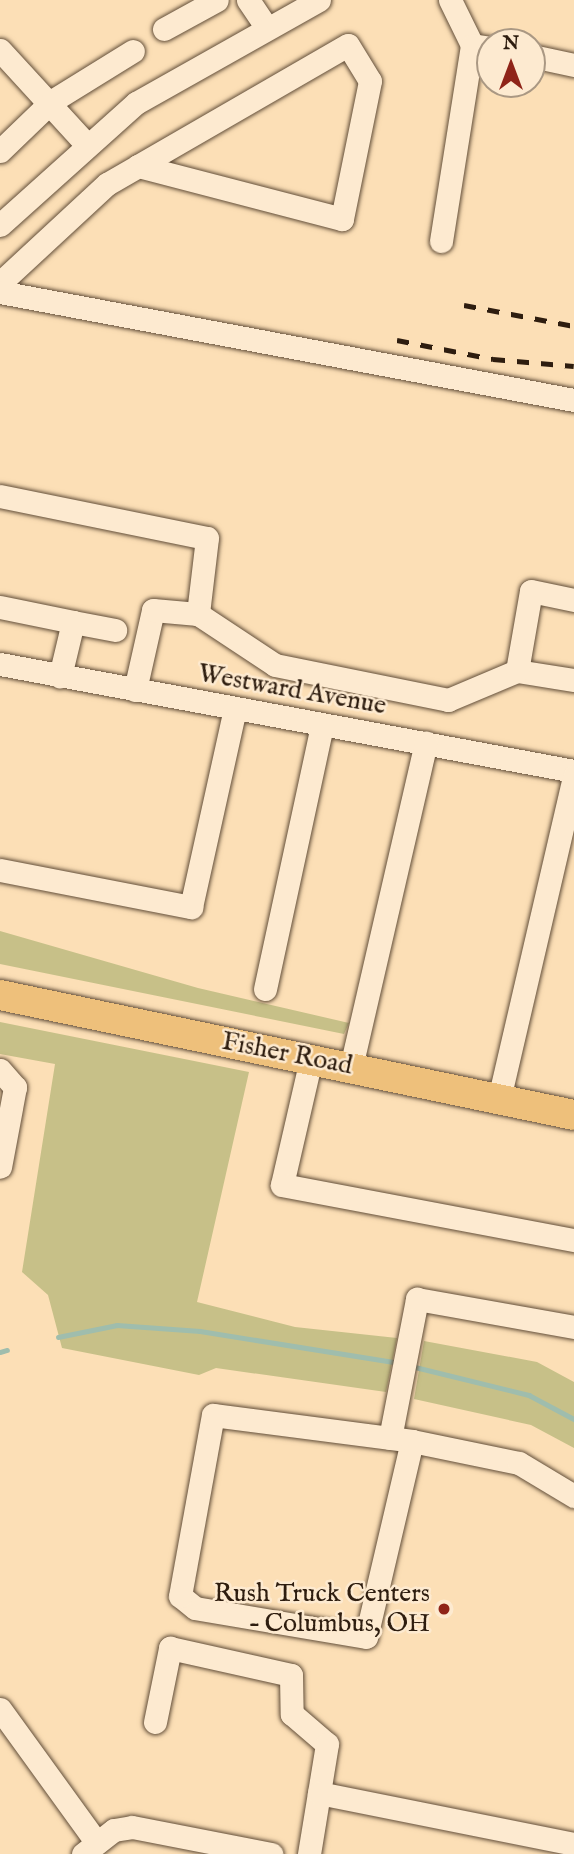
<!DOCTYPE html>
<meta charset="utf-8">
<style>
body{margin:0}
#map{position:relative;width:574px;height:1854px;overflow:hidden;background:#fcdfb6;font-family:"IM FELL English",serif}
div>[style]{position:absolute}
.green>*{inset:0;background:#c7c088}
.stream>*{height:4.5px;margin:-2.25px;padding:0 2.25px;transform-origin:2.25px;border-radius:2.25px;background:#9fbdad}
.roads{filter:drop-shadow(0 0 2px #624e39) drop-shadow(0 0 2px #624e39)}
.minor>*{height:23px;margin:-11.5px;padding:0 11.5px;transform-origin:11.5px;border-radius:11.5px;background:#fdead0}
.major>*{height:30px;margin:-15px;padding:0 15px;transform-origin:15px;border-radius:15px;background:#eec07b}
.rail>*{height:4.5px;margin-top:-2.25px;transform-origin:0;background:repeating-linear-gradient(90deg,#2e1d0f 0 12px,transparent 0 24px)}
.dots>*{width:19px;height:19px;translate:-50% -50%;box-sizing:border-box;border:4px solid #fdead0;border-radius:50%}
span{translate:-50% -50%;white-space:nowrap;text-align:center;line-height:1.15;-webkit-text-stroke:5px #fdead0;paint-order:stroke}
.street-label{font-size:26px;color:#2e1d0f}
.poi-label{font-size:26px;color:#2e1d0f}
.right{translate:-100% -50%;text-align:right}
.north{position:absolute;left:476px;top:28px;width:70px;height:70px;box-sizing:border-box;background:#fdead0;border:2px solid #aa9883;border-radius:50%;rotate:0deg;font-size:19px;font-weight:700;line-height:28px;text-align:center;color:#2e1d0f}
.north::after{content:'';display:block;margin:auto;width:24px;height:32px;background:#8f2418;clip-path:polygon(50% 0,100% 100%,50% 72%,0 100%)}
</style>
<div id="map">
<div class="green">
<i style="clip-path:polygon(0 931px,198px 988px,349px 1023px,344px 1034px,0 964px)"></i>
<i style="clip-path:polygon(0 1022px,249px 1072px,197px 1302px,295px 1327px,397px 1338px,386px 1392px,216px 1368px,199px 1375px,62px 1348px,48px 1295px,22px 1272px,55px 1064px,0 1054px)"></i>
<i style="clip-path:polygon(424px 1341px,537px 1362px,574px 1382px,574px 1448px,531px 1425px,414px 1399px)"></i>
</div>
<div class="stream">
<i style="left:58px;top:1337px;width:60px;rotate:-11.5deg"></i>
<i style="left:117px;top:1325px;width:83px;rotate:4.1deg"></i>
<i style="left:200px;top:1331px;width:202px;rotate:9.1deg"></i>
<i style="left:0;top:1352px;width:7px;rotate:-16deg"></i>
<i style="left:411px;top:1366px;width:122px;rotate:13.8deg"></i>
<i style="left:529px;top:1395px;width:51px;rotate:28.1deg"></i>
</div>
<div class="roads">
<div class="minor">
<i style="left:248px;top:0;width:34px;rotate:56deg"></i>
<i style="left:450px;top:0;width:50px;rotate:63.9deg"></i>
<i style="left:472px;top:45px;width:18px;rotate:9deg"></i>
<i style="left:164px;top:29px;width:60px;rotate:-28.7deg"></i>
<i style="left:0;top:50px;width:129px;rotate:47.5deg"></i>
<i style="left:532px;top:56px;width:43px;rotate:12.1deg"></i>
<i style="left:0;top:151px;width:72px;rotate:-43.9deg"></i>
<i style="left:52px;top:101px;width:95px;rotate:-31.7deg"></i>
<i style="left:0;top:225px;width:183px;rotate:-41.9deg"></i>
<i style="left:136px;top:103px;width:210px;rotate:-29.4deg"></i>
<i style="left:441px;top:241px;width:198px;rotate:-81deg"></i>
<i style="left:0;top:283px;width:146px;rotate:-42.8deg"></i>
<i style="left:107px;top:184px;width:36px;rotate:-30deg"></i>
<i style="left:138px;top:166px;width:242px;rotate:-30deg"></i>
<i style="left:348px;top:45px;width:42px;rotate:58.6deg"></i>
<i style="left:370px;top:81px;width:141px;rotate:101.5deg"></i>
<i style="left:342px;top:219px;width:211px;rotate:-165.4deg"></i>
<i style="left:0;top:292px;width:584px;rotate:10.66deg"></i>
<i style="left:0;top:496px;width:211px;rotate:11.5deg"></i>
<i style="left:207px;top:538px;width:77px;rotate:96.8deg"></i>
<i style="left:198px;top:614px;width:92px;rotate:33.5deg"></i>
<i style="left:275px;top:665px;width:177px;rotate:11.4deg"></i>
<i style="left:448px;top:700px;width:75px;rotate:-22.8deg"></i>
<i style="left:517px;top:671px;width:58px;rotate:9deg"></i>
<i style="left:0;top:607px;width:75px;rotate:11.6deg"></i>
<i style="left:73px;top:622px;width:56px;rotate:103.5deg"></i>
<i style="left:73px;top:622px;width:43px;rotate:10.8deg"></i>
<i style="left:0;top:664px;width:584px;rotate:10.56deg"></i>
<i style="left:517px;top:671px;width:81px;rotate:-80.1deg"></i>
<i style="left:531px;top:591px;width:44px;rotate:11.8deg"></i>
<i style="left:135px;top:690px;width:82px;rotate:-77.3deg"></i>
<i style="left:153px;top:610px;width:45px;rotate:5.1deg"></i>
<i style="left:0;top:870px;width:195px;rotate:11deg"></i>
<i style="left:191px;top:907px;width:203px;rotate:-77.5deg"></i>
<i style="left:265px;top:989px;width:270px;rotate:-77.8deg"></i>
<i style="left:311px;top:1059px;width:129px;rotate:103deg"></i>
<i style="left:282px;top:1185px;width:297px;rotate:10.7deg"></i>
<i style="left:351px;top:1067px;width:333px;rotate:-77deg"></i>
<i style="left:0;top:1070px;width:23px;rotate:49deg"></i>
<i style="left:15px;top:1087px;width:81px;rotate:100.6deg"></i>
<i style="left:499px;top:1099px;width:331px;rotate:-76.9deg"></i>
<i style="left:390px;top:1438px;width:142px;rotate:-79deg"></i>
<i style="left:417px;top:1299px;width:159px;rotate:10.1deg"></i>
<i style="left:412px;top:1441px;width:201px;rotate:103.2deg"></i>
<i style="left:366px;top:1637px;width:173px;rotate:-170.4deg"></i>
<i style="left:195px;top:1608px;width:19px;rotate:-141deg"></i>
<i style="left:180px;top:1596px;width:184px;rotate:-79.7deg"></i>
<i style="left:213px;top:1415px;width:201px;rotate:7.4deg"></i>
<i style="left:412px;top:1441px;width:109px;rotate:11.6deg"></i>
<i style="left:519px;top:1463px;width:64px;rotate:31deg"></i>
<i style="left:0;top:1709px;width:165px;rotate:54.1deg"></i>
<i style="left:155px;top:1722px;width:76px;rotate:-78.5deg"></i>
<i style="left:170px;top:1648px;width:124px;rotate:12.6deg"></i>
<i style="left:291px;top:1675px;width:39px;rotate:89deg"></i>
<i style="left:292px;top:1714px;width:46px;rotate:40.6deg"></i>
<i style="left:327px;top:1744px;width:111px;rotate:99.3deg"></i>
<i style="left:319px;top:1793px;width:260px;rotate:11.3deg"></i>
<i style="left:83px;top:1854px;width:39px;rotate:-38deg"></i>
<i style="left:114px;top:1830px;width:18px;rotate:-9deg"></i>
<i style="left:132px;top:1827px;width:142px;rotate:11deg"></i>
</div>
<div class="major">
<i style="left:0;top:995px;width:586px;rotate:11.81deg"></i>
</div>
</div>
<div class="rail">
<i style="left:464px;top:305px;width:112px;rotate:10.8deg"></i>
<i style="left:397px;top:340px;width:98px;rotate:11.2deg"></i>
<i style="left:493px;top:359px;width:81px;rotate:4.9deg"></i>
</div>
<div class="dots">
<i style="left:444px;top:1609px;background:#8f2418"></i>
</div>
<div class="street-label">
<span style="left:292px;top:690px;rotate:10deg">Westward Avenue</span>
<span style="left:287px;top:1054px;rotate:11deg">Fisher Road</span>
</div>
<div class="poi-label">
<span class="right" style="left:430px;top:1609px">Rush Truck Centers<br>– Columbus, OH</span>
</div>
<div class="north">N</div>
</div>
